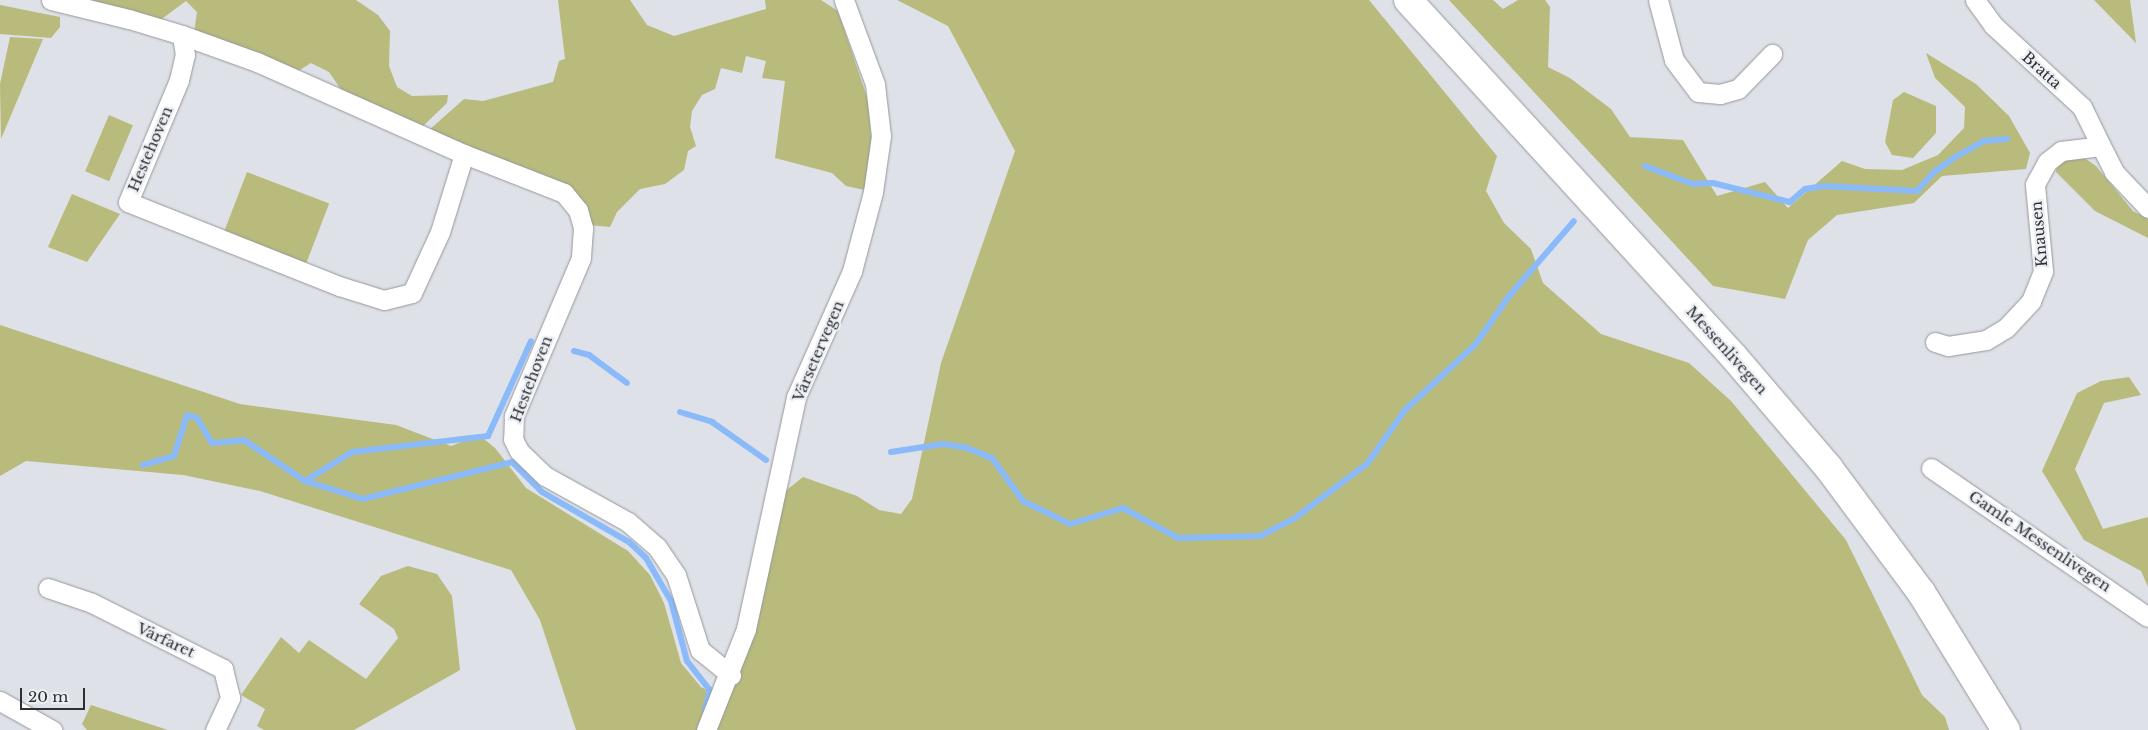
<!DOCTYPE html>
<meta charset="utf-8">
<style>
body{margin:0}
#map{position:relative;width:2148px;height:730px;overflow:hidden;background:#dee1e7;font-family:"Libre Baskerville",serif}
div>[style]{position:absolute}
.green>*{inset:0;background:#b8bb7c;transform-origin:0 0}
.stream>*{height:6px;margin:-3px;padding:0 3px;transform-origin:3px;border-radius:3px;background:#8abaf9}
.roads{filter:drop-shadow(0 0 1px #95979c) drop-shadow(0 0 1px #95979c)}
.minor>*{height:19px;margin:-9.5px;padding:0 9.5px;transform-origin:9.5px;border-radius:9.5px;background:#fff}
.primary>*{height:28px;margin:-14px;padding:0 14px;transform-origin:14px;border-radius:14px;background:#fff}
span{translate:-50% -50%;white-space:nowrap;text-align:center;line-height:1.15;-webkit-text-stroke:4.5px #ebeff4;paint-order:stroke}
.street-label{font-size:15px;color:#2e2f31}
.scale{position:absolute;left:20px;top:688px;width:65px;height:22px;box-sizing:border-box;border:2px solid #2e2f31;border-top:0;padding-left:6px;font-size:15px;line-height:18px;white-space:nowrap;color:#2e2f31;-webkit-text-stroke:4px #ebeff4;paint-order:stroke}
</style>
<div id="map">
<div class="green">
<i style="clip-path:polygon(68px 0,356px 0,378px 15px,390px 31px,389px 66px,397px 87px,412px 96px,448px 95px,447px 103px,422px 127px,344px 94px,329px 72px,311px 63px,295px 73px,194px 33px,197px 12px,186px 1px,159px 21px)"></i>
<i style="clip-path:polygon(558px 0,630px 0,647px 25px,674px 36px,766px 9px,765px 0,821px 0,838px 11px,868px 100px,872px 148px,865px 190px,846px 186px,832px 173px,775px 158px,785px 81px,762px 78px,766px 61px,746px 56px,742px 73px,721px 68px,715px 89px,702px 95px,692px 111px,690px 127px,696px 146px,688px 151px,684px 170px,665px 184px,640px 189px,617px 212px,610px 227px,588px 225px,577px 204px,428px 131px,464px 99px,483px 101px,553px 82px,559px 61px,565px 59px)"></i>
<i style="clip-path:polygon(897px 0,1369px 0,1497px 156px,1486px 191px,1504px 223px,1531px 249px,1543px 283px,1601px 334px,1689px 363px,1731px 401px,1846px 540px,1922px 695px,1945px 717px,1949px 730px,576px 730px,540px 620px,511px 570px,260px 491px,183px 475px,26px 461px,0 476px,0 325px,240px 404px,396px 425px,451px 446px,479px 435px,495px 448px,526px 488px,628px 551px,650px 575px,664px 603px,681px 663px,701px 687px,728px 701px,756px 619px,778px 497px,803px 477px,857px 496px,879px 510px,901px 514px,912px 499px,941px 363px,1015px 151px,948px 26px)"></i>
<i style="clip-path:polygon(1449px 0,1493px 0,1503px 9px,1518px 0,1545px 0,1550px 7px,1548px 67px,1570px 78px,1611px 109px,1630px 137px,1683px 140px,1717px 196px,1765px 182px,1788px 208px,1842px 161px,1865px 169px,1902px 170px,1938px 155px,1964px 128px,1965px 107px,1935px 78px,1926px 53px,1976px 84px,2009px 116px,2030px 153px,2026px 169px,1942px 176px,1914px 203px,1837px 215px,1808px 240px,1785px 299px,1713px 286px)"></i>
<i style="clip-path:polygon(2094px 0,2130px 0,2136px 43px)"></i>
<i style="clip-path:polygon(0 5px,60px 17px,60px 27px,51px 38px,0 34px)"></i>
<i style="clip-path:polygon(10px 37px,43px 39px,1px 139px,0 84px)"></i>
<i style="clip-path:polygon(1904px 92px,1936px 106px,1936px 133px,1913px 158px,1892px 155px,1885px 142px,1893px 100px)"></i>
<i style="left:109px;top:115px;width:26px;height:61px;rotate:23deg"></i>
<i style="clip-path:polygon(2083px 157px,2096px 166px,2133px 211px,2148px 219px,2148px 238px,2095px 211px,2056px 172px,2058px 160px)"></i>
<i style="left:247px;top:172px;width:88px;height:67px;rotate:21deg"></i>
<i style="clip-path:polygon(72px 194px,120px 214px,87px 262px,48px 247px)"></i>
<i style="clip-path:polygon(2129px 377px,2141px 395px,2104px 403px,2075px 469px,2103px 529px,2148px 517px,2148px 587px,2141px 571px,2084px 540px,2042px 471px,2077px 393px,2101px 381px)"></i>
<i style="clip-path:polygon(408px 566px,437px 574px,452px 596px,460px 670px,354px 730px,264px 730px,257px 726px,265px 709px,241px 695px,281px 637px,299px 653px,309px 640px,366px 679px,398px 638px,394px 629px,359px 604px,381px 576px)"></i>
<i style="clip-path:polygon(91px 705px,168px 730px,87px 730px,82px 724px)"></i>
</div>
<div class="stream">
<i style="left:1645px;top:166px;width:51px;rotate:20.6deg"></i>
<i style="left:1693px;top:184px;width:20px;rotate:-3deg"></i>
<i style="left:1713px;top:183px;width:79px;rotate:13.9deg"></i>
<i style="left:1790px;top:202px;width:20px;rotate:-41deg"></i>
<i style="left:1805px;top:189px;width:18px;rotate:-9deg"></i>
<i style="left:1823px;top:186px;width:94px;rotate:3deg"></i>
<i style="left:1917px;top:191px;width:25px;rotate:-48deg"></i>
<i style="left:1934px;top:172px;width:28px;rotate:-35deg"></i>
<i style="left:1957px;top:156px;width:31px;rotate:-29deg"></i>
<i style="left:1984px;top:141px;width:23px;rotate:-5deg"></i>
<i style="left:574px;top:351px;width:16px;rotate:15deg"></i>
<i style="left:589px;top:355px;width:47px;rotate:36.4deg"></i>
<i style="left:680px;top:412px;width:34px;rotate:17deg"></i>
<i style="left:712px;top:422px;width:66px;rotate:35.1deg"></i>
<i style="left:891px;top:452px;width:53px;rotate:-8.7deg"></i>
<i style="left:943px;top:444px;width:24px;rotate:9deg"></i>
<i style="left:967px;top:448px;width:27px;rotate:22deg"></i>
<i style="left:992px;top:458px;width:53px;rotate:54.2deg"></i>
<i style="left:1023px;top:501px;width:52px;rotate:26.1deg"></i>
<i style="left:1070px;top:524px;width:55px;rotate:-16.8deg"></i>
<i style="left:1123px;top:508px;width:63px;rotate:28.6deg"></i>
<i style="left:1178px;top:538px;width:82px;rotate:-1.4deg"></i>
<i style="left:1260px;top:536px;width:39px;rotate:-27deg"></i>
<i style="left:1295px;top:518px;width:90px;rotate:-36.9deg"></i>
<i style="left:1367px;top:464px;width:66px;rotate:-54.9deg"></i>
<i style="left:1405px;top:410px;width:96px;rotate:-42.9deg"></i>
<i style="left:1475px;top:345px;width:60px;rotate:-55.2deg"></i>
<i style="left:1509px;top:296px;width:99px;rotate:-49.1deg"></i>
<i style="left:143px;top:465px;width:32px;rotate:-16deg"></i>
<i style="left:174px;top:456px;width:43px;rotate:-72.4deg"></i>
<i style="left:187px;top:415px;width:10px;rotate:17deg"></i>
<i style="left:197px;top:418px;width:29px;rotate:59deg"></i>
<i style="left:212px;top:443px;width:32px;rotate:-5deg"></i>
<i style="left:244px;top:440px;width:73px;rotate:33.9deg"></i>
<i style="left:305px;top:481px;width:55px;rotate:-31.7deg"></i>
<i style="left:352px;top:452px;width:137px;rotate:-6.7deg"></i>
<i style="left:488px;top:436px;width:104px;rotate:-65.6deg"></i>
<i style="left:305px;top:481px;width:61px;rotate:17.2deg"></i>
<i style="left:363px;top:499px;width:154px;rotate:-13.9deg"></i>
<i style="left:512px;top:462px;width:42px;rotate:45deg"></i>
<i style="left:542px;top:492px;width:100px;rotate:29.9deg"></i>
<i style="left:629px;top:542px;width:23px;rotate:43deg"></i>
<i style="left:646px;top:558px;width:50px;rotate:59.8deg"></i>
<i style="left:671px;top:601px;width:62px;rotate:75.1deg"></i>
<i style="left:687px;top:661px;width:37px;rotate:52deg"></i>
<i style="left:710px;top:690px;width:20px;rotate:105deg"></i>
</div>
<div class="roads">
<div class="minor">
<i style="left:51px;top:0;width:80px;rotate:13.7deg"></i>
<i style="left:129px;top:19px;width:55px;rotate:16.8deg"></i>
<i style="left:182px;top:35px;width:80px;rotate:19.8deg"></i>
<i style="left:257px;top:62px;width:227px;rotate:24deg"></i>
<i style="left:464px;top:154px;width:82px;rotate:107.1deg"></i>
<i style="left:440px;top:232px;width:67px;rotate:114.7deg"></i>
<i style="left:412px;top:293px;width:29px;rotate:166deg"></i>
<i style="left:384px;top:300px;width:47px;rotate:-162.7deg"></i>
<i style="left:339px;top:286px;width:227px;rotate:-158.3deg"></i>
<i style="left:128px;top:202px;width:132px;rotate:-67.3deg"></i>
<i style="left:179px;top:80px;width:26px;rotate:-77deg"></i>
<i style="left:185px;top:55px;width:20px;rotate:-99deg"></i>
<i style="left:1658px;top:0;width:62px;rotate:75.1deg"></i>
<i style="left:1674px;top:60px;width:40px;rotate:53deg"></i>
<i style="left:1698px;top:92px;width:22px;rotate:5deg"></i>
<i style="left:1720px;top:94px;width:19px;rotate:-16deg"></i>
<i style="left:1738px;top:89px;width:49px;rotate:-45.8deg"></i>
<i style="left:1975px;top:0;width:31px;rotate:54deg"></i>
<i style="left:1993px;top:25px;width:121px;rotate:42.7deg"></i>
<i style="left:2082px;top:107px;width:43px;rotate:64deg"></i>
<i style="left:464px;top:154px;width:107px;rotate:21.3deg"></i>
<i style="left:564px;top:193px;width:22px;rotate:51deg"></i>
<i style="left:578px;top:210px;width:19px;rotate:74deg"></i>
<i style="left:583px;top:228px;width:30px;rotate:94deg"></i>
<i style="left:581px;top:258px;width:172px;rotate:113deg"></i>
<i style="left:514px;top:416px;width:23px;rotate:92deg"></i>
<i style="left:513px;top:439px;width:13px;rotate:63deg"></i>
<i style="left:519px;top:451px;width:36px;rotate:44deg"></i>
<i style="left:545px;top:476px;width:95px;rotate:29deg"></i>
<i style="left:628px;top:522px;width:38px;rotate:41deg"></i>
<i style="left:657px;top:547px;width:34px;rotate:56deg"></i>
<i style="left:676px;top:575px;width:79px;rotate:72.3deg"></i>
<i style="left:700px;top:650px;width:40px;rotate:39deg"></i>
<i style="left:1935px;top:342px;width:14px;rotate:17deg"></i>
<i style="left:1948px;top:346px;width:38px;rotate:-9deg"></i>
<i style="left:1986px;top:340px;width:23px;rotate:-31deg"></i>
<i style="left:2006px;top:328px;width:37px;rotate:-47deg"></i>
<i style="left:2031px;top:301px;width:32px;rotate:-68deg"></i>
<i style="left:2043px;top:271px;width:87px;rotate:-95.3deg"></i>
<i style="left:2035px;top:184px;width:25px;rotate:-61deg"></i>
<i style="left:2047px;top:162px;width:18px;rotate:-38deg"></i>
<i style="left:2061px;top:151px;width:40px;rotate:-7.1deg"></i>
<i style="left:2101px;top:146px;width:29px;rotate:63deg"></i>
<i style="left:2114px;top:172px;width:50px;rotate:46.6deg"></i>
<i style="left:1931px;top:468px;width:263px;rotate:34.5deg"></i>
<i style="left:48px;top:588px;width:46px;rotate:18.8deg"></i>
<i style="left:92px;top:603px;width:147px;rotate:26.7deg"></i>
<i style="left:223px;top:669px;width:30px;rotate:76deg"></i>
<i style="left:230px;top:698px;width:35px;rotate:115deg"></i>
<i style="left:0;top:701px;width:60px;rotate:29.1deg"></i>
<i style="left:706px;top:730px;width:109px;rotate:-68.4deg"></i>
<i style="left:746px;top:629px;width:237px;rotate:-77.8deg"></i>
<i style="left:796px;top:397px;width:138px;rotate:-66deg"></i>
<i style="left:852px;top:271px;width:82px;rotate:-75.1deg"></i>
<i style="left:873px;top:192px;width:57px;rotate:-81.9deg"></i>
<i style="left:881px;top:136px;width:52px;rotate:-96.6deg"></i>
<i style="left:875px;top:84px;width:90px;rotate:-110.3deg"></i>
</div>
<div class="primary">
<i style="left:1408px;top:0;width:483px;rotate:47.6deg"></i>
<i style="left:1734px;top:357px;width:145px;rotate:49.5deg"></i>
<i style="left:1828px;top:467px;width:156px;rotate:53.4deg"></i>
<i style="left:1921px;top:592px;width:162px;rotate:58.4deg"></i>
</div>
</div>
<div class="street-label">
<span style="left:2042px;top:70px;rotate:42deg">Bratta</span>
<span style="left:150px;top:149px;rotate:-67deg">Hestehoven</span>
<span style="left:2039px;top:234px;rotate:-95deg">Knausen</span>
<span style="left:1727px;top:350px;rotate:48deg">Messenlivegen</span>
<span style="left:818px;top:351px;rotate:-67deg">Vårsetervegen</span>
<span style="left:531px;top:379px;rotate:-69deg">Hestehoven</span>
<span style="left:2040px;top:541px;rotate:34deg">Gamle Messenlivegen</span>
<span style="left:166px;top:640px;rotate:25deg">Vårfaret</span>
</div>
<div class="scale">20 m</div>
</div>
